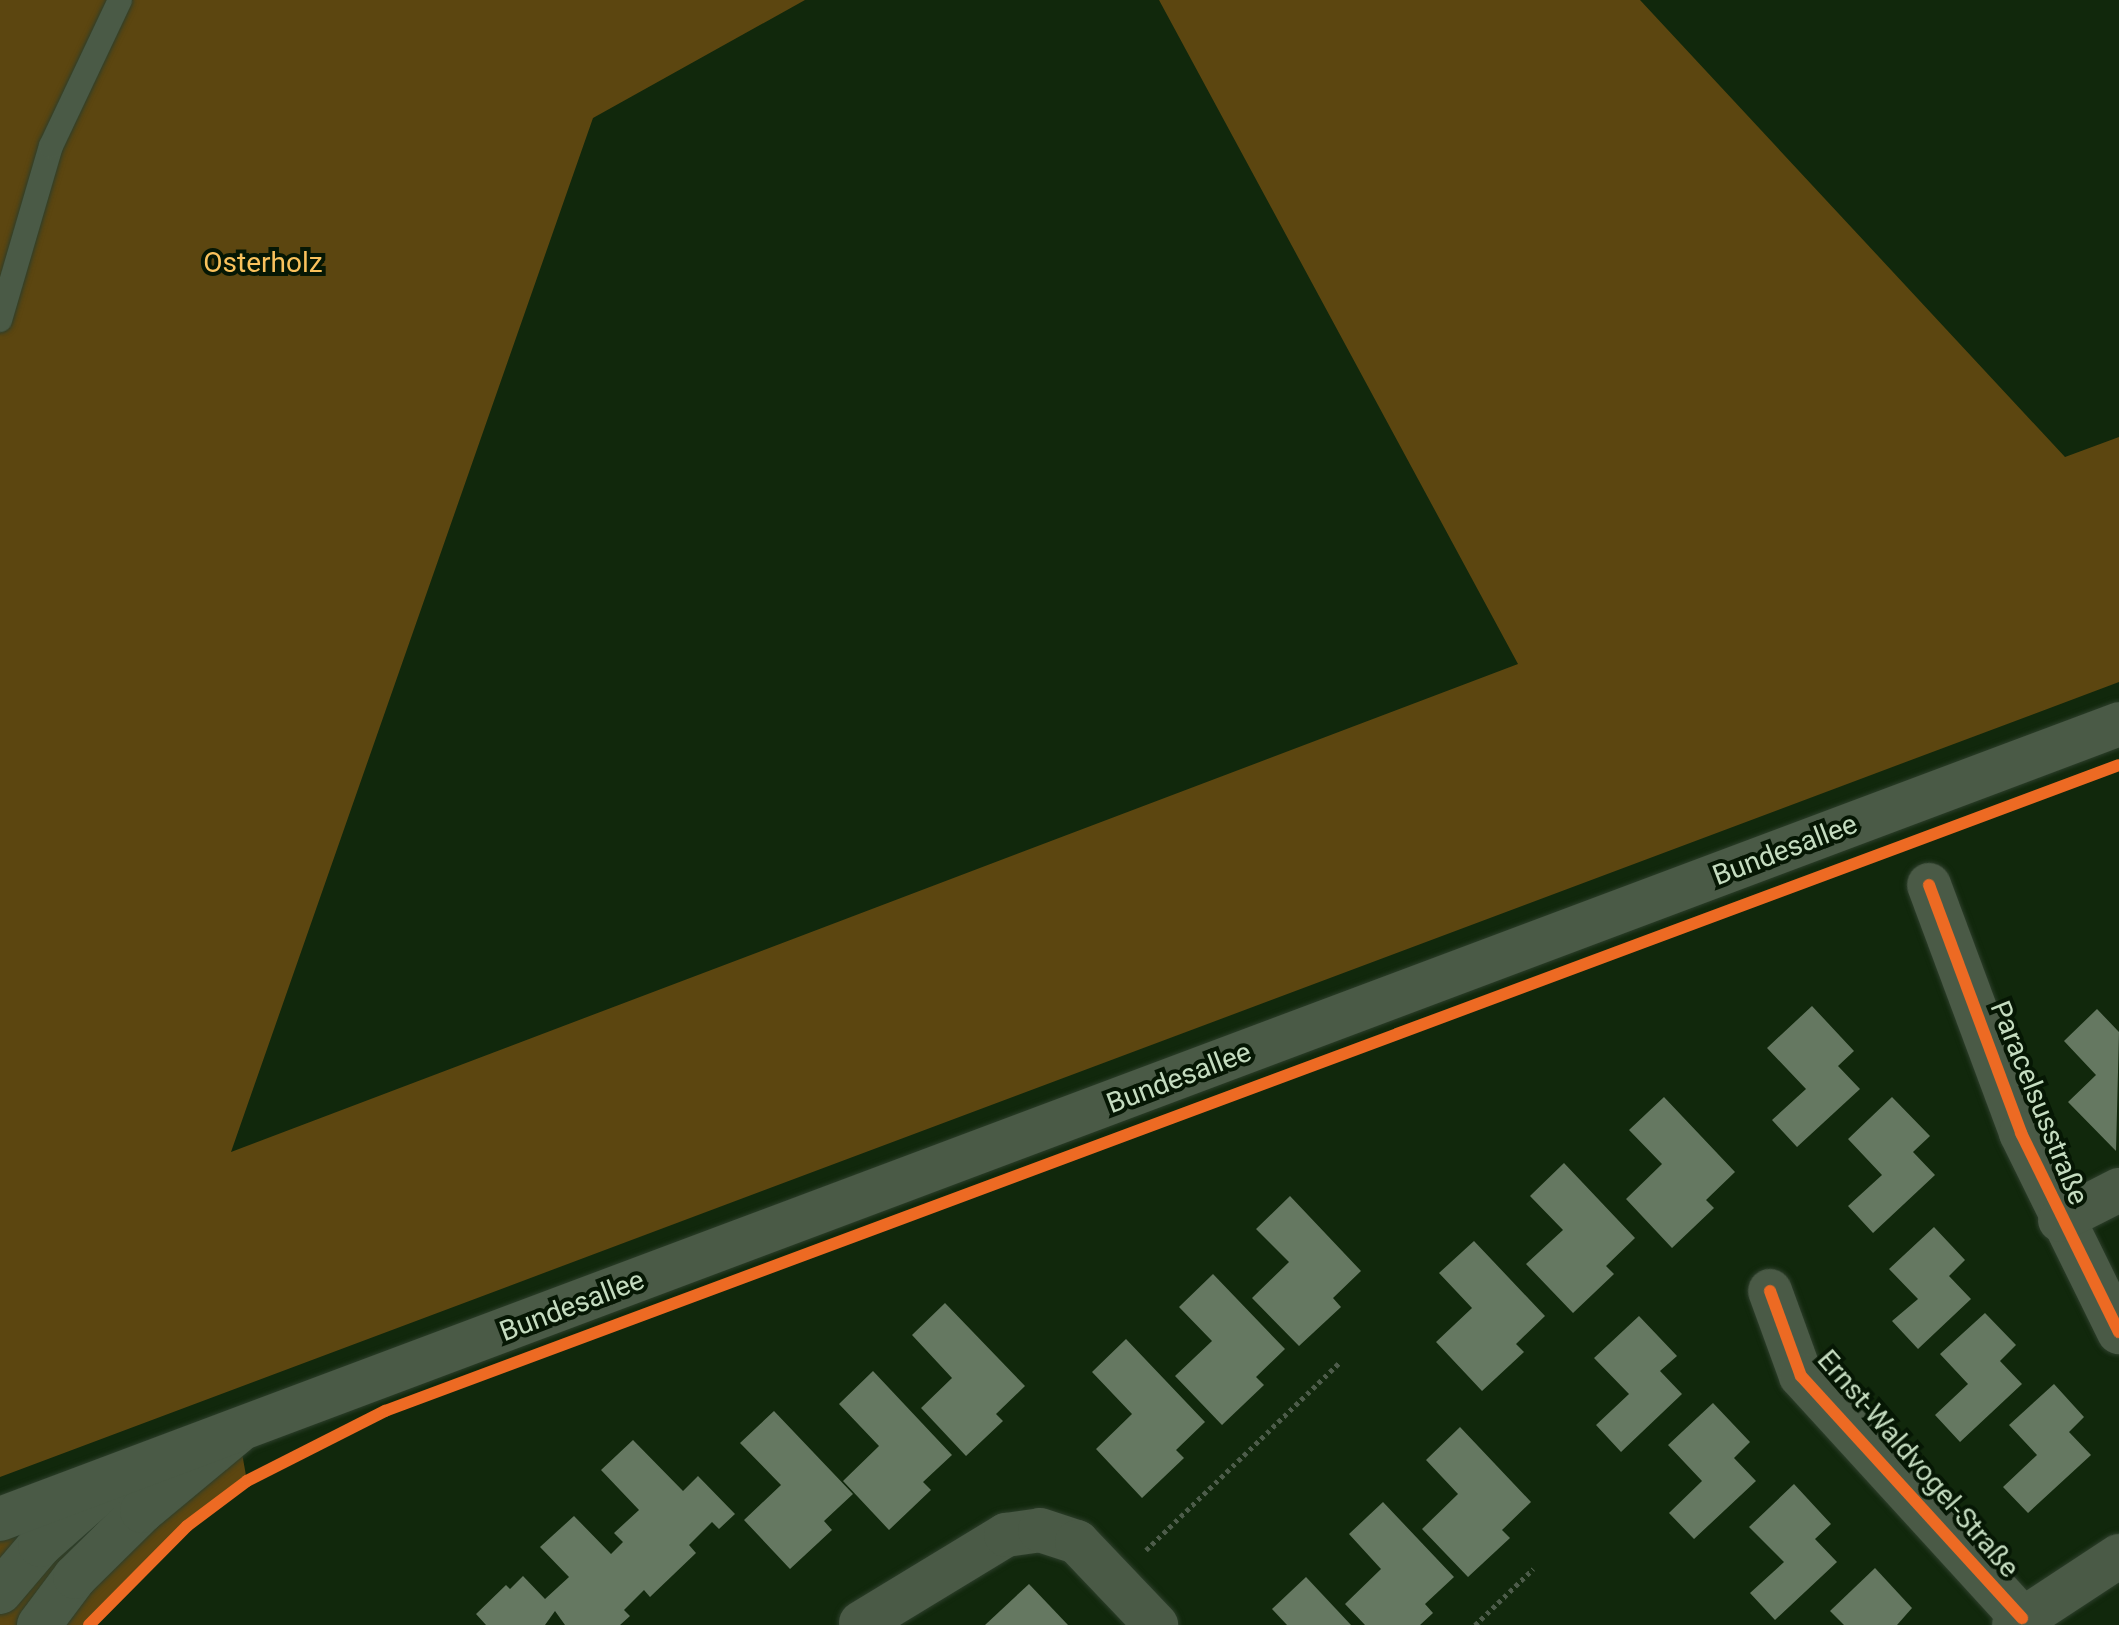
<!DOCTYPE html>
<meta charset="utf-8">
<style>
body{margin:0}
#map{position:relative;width:2119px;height:1625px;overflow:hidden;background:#11280c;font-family:Roboto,sans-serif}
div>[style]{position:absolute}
.green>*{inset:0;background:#5c4610}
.building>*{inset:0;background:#657861}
.path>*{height:5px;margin-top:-2.5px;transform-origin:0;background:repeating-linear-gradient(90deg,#4d5c4a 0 4px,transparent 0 8px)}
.roads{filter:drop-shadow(0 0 2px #2d3e2b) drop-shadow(0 0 2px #2d3e2b)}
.service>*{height:24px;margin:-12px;padding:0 12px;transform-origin:12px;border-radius:12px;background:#4a5a46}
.minor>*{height:44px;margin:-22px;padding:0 22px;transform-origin:22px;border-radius:22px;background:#4a5a46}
.tertiary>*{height:44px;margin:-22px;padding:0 22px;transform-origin:22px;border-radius:22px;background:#4a5a46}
.secondary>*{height:44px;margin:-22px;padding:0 22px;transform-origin:22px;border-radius:22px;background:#4a5a46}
.cycleway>*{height:12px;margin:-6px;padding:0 6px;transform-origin:6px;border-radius:6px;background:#ed6a23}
span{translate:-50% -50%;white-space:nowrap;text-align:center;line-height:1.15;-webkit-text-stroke:8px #061704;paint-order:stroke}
.park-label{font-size:28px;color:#fac25d}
.street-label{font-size:28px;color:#c5dcc0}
</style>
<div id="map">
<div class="green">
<i style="clip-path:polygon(0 0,805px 0,593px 118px,231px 1152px,1518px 664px,1159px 0,1640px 0,2065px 457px,2119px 437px,2119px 682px,0 1477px)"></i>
<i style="clip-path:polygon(238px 1431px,247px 1481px,135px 1574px,89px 1625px,0 1625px,0 1519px)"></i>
</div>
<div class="building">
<i style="clip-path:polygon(1812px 1006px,1854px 1051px,1838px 1066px,1860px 1089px,1797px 1147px,1772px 1120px,1806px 1089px,1767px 1048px)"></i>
<i style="clip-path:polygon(2097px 1009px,2119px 1032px,2116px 1151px,2068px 1102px,2096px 1075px,2064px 1041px)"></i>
<i style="clip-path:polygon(1664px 1097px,1735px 1172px,1706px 1200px,1714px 1208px,1672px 1248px,1626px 1199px,1662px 1164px,1629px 1130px)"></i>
<i style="clip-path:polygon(1892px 1097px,1930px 1136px,1913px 1152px,1935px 1175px,1873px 1233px,1848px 1206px,1882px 1175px,1848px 1139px)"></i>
<i style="clip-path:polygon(1564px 1163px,1635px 1238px,1606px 1266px,1614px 1274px,1573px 1313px,1526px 1264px,1563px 1230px,1530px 1196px)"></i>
<i style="clip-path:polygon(1290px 1196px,1361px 1271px,1333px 1298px,1341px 1307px,1299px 1346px,1252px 1298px,1289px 1262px,1256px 1229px)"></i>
<i style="clip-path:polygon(1934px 1227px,1965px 1260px,1949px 1276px,1971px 1299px,1918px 1349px,1892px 1321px,1918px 1299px,1889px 1269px)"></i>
<i style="clip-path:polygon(1474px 1241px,1545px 1316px,1516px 1344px,1524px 1352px,1482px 1391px,1436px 1342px,1472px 1308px,1439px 1273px)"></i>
<i style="clip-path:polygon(1213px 1274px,1285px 1349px,1256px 1377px,1264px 1385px,1222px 1425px,1175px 1376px,1212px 1341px,1179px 1307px)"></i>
<i style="clip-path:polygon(945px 1303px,1025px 1386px,996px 1414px,1003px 1421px,966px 1456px,921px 1408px,952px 1378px,912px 1335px)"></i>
<i style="clip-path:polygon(1985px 1313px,2016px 1345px,2000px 1361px,2022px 1384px,1960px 1442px,1935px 1415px,1968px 1384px,1940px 1354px)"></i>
<i style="clip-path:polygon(1639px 1316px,1677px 1356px,1660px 1371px,1682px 1394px,1621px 1452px,1596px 1425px,1629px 1394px,1594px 1358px)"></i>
<i style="clip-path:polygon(1126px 1339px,1205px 1422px,1176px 1450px,1184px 1458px,1142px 1498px,1096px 1449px,1132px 1414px,1092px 1372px)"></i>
<i style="clip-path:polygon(873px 1371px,952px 1455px,923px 1482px,931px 1490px,889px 1530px,843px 1481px,879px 1446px,839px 1404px)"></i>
<i style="clip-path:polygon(2054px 1384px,2084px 1417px,2069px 1432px,2091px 1455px,2028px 1513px,2003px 1487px,2037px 1455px,2009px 1425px)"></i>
<i style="clip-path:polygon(1713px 1403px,1750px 1442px,1734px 1458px,1756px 1481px,1694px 1539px,1669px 1513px,1702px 1481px,1668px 1445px)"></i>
<i style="clip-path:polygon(774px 1411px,853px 1494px,824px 1521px,832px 1530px,790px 1569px,744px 1520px,781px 1485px,740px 1443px)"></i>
<i style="clip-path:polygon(1460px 1427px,1531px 1502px,1502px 1530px,1510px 1538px,1468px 1577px,1422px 1529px,1458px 1494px,1426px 1460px)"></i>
<i style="clip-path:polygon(633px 1440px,683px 1491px,698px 1476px,735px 1514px,719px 1529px,712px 1522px,689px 1545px,696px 1553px,650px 1597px,644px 1590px,624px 1610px,630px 1616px,620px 1625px,565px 1625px,555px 1611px,545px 1625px,486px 1625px,476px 1614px,506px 1585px,510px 1589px,523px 1576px,545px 1599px,569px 1577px,540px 1547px,574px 1516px,611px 1554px,623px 1542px,614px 1533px,639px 1510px,601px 1470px)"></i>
<i style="clip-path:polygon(1794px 1484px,1831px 1524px,1815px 1539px,1837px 1562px,1775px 1620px,1750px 1593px,1784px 1562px,1749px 1527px)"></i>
<i style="clip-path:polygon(1383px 1502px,1454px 1577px,1425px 1604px,1433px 1613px,1420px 1625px,1365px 1625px,1345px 1604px,1381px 1569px,1349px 1534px)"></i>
<i style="clip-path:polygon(1875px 1568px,1912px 1608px,1897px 1625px,1844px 1625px,1830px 1611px)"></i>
<i style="clip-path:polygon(1306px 1577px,1351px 1625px,1287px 1625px,1272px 1609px)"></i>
<i style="clip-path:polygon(1029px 1584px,1068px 1625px,985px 1625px)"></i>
</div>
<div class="path">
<i style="left:1146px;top:1550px;width:270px;rotate:-44.1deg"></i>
<i style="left:1475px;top:1625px;width:81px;rotate:-44deg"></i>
</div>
<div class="roads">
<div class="service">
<i style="left:0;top:320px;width:181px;rotate:-73.7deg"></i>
<i style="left:51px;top:146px;width:161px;rotate:-64.7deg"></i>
</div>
<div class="minor">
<i style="left:1929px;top:885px;width:265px;rotate:69.6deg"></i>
<i style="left:2021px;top:1133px;width:222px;rotate:63.8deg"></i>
<i style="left:2060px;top:1220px;width:66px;rotate:-27deg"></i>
<i style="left:1770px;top:1291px;width:90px;rotate:70deg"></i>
<i style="left:1801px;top:1376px;width:328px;rotate:47.6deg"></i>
<i style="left:861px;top:1623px;width:170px;rotate:-31.3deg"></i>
<i style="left:1006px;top:1535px;width:34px;rotate:-8deg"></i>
<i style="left:1040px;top:1530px;width:39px;rotate:18deg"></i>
<i style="left:1077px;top:1542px;width:115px;rotate:46.4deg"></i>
<i style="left:2014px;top:1625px;width:126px;rotate:-33.3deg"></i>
</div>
<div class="tertiary">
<i style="left:0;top:1592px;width:62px;rotate:-49.6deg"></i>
<i style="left:40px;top:1545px;width:104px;rotate:-41.5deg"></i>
<i style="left:39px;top:1625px;width:60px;rotate:-53.1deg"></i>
<i style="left:75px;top:1577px;width:94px;rotate:-44.6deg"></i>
<i style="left:142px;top:1511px;width:124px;rotate:-39.7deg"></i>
</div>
<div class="secondary">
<i style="left:0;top:1519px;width:2263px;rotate:-20.56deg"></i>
</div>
</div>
<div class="cycleway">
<i style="left:1929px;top:885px;width:265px;rotate:69.6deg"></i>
<i style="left:2021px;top:1133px;width:222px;rotate:63.8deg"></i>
<i style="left:1770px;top:1291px;width:90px;rotate:70deg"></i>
<i style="left:1801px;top:1376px;width:328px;rotate:47.6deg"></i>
<i style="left:89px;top:1625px;width:139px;rotate:-45.3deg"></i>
<i style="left:187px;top:1526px;width:75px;rotate:-36.9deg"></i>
<i style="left:247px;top:1481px;width:155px;rotate:-26.9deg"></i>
<i style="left:385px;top:1411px;width:1850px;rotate:-20.43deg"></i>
</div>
<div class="park-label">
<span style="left:263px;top:263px">Osterholz</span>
</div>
<div class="street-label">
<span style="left:1785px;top:850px;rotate:-21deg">Bundesallee</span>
<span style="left:1179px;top:1078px;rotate:-21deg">Bundesallee</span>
<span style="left:2039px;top:1103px;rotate:68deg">Paracelsusstraße</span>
<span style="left:572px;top:1306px;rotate:-21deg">Bundesallee</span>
<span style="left:1918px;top:1464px;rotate:49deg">Ernst-Waldvogel-Straße</span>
</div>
</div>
